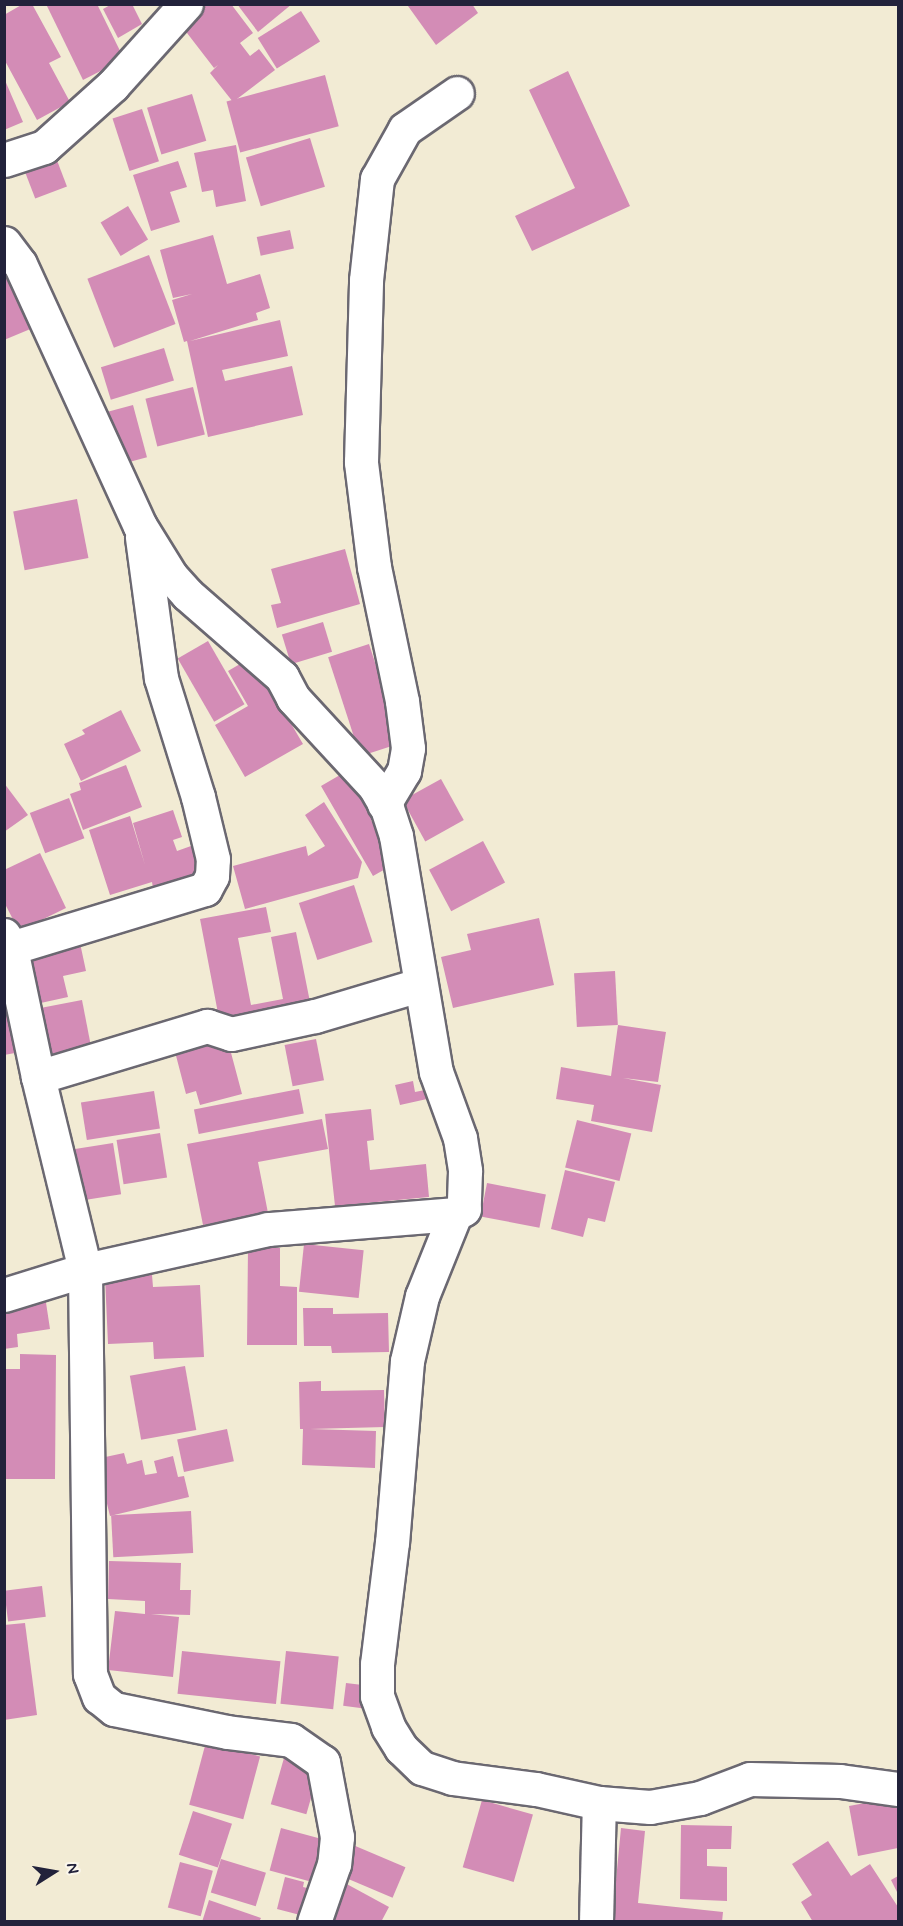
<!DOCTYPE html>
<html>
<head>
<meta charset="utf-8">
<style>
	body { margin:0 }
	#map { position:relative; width:903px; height:1926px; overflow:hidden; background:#f2ebd4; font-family:Mynerve,sans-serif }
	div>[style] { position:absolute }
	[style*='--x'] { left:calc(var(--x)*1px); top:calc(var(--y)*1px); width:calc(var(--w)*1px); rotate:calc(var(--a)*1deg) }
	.building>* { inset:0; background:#d38cb6; transform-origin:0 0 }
	.roads { filter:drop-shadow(2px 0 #6b6871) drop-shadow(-2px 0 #6b6871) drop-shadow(0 2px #6b6871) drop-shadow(0 -2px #6b6871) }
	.street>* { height:33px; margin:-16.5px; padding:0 16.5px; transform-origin:16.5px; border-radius:16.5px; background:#fff }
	span { translate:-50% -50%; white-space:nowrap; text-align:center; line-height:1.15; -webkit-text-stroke:5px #fbf7ec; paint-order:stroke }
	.frame { position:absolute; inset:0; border:6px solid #22223b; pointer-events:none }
	.north { position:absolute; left:24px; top:1842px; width:60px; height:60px; -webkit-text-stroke:4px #fbf7ec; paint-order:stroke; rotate:79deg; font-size:16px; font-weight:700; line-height:24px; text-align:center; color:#22223b }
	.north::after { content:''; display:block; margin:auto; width:21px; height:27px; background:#22223b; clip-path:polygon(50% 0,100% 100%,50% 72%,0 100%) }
</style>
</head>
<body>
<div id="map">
	<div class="building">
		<i style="clip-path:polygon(23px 4px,32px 4px,61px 57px,49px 63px,70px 102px,37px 120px,4px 59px,4px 15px)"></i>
		<i style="clip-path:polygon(46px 4px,97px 4px,124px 59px,83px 80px)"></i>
		<i style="clip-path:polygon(112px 4px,132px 4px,142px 24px,118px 38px,103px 9px)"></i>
		<i style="clip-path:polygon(197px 4px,231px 4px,253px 33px,240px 43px,250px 56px,259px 49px,275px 70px,233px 102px,210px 73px,218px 65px,214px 68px,177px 20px)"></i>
		<i style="clip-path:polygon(237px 4px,292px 4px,258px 32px)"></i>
		<i style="clip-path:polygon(410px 4px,472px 4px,478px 13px,436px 45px,408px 6px)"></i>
		<i style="left:301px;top:11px;width:36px;height:51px;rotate:58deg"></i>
		<i style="clip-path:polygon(568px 71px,630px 206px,532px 251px,515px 216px,575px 188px,529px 90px)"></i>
		<i style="left:325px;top:75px;width:53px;height:102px;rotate:75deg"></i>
		<i style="clip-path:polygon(4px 78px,23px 122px,4px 130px)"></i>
		<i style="left:192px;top:94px;width:49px;height:47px;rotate:73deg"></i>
		<i style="left:142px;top:109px;width:55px;height:31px;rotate:72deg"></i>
		<i style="left:310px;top:138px;width:51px;height:67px;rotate:73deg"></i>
		<i style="clip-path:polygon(236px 145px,246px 201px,216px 207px,213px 190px,202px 192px,194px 153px)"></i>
		<i style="left:53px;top:150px;width:39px;height:34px;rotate:69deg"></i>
		<i style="clip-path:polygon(178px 161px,187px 187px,170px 192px,180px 222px,151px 231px,133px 175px)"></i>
		<i style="left:128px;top:206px;width:39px;height:32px;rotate:59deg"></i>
		<i style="left:290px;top:230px;width:19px;height:34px;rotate:78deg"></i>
		<i style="clip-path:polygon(213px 235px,227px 284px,260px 274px,270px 308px,256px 313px,258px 320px,190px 341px,280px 320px,288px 356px,222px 370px,225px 381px,292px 366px,303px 415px,208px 437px,187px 341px,184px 342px,172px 300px,192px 294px,173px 298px,160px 250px)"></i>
		<i style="left:149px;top:255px;width:74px;height:66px;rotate:69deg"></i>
		<i style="clip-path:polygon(4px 269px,40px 325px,4px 340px)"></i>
		<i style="left:164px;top:348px;width:34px;height:66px;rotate:73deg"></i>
		<i style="left:193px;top:387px;width:49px;height:49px;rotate:76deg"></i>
		<i style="left:133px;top:405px;width:54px;height:27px;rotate:75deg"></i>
		<i style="left:77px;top:499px;width:60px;height:65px;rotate:79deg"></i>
		<i style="clip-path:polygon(345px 549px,360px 604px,277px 628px,271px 605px,281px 603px,271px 569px)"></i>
		<i style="left:323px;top:622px;width:31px;height:43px;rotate:73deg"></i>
		<i style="left:208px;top:641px;width:73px;height:35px;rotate:60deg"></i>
		<i style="left:369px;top:644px;width:104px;height:43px;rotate:72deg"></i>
		<i style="clip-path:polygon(252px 657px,303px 744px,245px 777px,215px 725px,248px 706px,228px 671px)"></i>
		<i style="clip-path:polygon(121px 710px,141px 751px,81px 781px,64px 744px,85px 734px,82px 730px)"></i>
		<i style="clip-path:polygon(126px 765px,142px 807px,83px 830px,70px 794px,81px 790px,79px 783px)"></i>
		<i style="clip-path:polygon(352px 768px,380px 815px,371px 820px,396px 863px,373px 876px,321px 786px)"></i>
		<i style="left:441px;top:779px;width:47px;height:44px;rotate:61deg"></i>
		<i style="clip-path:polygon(4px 783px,28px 815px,4px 832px)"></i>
		<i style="left:69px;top:798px;width:43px;height:42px;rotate:69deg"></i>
		<i style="clip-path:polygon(324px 802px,362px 862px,358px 878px,245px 909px,233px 866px,306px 846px,308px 856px,325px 846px,305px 815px)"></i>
		<i style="clip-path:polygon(173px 810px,182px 837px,173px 840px,177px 851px,191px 846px,199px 873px,153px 888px,152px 882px,110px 895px,89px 830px,130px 816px,145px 865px,133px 823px)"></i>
		<i style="left:483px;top:841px;width:47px;height:61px;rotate:62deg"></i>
		<i style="clip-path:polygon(40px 853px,66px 908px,19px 931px,4px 902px,4px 870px)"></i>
		<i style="left:354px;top:885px;width:60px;height:58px;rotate:72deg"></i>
		<i style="clip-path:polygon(266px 907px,271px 932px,238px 938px,251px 1005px,283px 999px,271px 937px,296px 932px,312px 1012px,221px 1029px,200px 919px)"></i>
		<i style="clip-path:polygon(539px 918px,554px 985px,453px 1008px,441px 957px,471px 950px,467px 934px)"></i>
		<i style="clip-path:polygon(80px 943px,86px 971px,63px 976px,68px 997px,27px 1006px,16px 958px)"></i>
		<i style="left:615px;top:971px;width:54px;height:41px;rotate:87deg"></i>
		<i style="left:82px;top:1000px;width:47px;height:53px;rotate:79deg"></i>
		<i style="clip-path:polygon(18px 1008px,26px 1051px,4px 1055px,4px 1010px)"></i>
		<i style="clip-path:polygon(618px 1025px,666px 1032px,658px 1082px,623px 1078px,661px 1085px,652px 1132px,591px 1121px,594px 1105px,556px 1099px,561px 1067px,611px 1076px)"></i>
		<i style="clip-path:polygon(226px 1034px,242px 1094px,200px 1105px,196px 1091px,186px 1094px,174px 1048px)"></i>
		<i style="left:316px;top:1039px;width:42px;height:32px;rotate:79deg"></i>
		<i style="clip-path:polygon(413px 1081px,415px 1092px,425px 1090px,427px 1099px,400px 1105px,395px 1085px)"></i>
		<i style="left:299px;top:1089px;width:25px;height:107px;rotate:79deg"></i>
		<i style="left:154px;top:1091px;width:38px;height:74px;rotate:81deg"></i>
		<i style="clip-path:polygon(371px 1109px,374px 1140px,367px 1141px,370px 1170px,426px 1164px,429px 1197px,335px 1206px,325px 1114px)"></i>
		<i style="clip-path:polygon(322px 1119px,328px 1149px,258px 1162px,268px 1213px,203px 1225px,187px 1144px)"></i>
		<i style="left:577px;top:1120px;width:56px;height:49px;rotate:14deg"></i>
		<i style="left:160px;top:1133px;width:45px;height:44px;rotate:81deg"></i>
		<i style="left:113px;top:1143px;width:52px;height:48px;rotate:81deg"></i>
		<i style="clip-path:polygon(565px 1170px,615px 1182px,605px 1222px,588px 1218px,583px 1237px,551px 1229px)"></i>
		<i style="left:487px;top:1183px;width:60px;height:34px;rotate:11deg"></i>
		<i style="left:304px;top:1244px;width:60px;height:48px;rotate:6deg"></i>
		<i style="clip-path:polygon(248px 1247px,280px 1248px,280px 1286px,297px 1287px,297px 1345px,247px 1345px)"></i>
		<i style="clip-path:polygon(152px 1275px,153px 1287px,200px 1285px,204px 1357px,154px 1359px,153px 1342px,108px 1344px,105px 1277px)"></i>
		<i style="clip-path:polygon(45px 1296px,50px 1329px,17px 1334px,18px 1347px,4px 1349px,4px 1302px)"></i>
		<i style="clip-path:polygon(303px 1308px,333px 1308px,333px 1314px,388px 1313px,389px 1352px,332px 1353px,331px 1346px,304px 1346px)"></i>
		<i style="clip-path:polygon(20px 1354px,56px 1355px,55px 1479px,4px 1479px,4px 1369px,20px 1369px)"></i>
		<i style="left:185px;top:1366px;width:65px;height:56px;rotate:80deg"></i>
		<i style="clip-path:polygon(321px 1381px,321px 1391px,384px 1390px,385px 1427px,310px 1429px,376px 1431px,375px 1468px,302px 1465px,303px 1429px,300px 1429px,299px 1382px)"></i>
		<i style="left:227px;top:1429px;width:33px;height:51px;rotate:78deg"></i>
		<i style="clip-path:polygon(124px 1453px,127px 1464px,142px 1460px,145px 1475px,157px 1473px,154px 1461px,173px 1456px,178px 1477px,184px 1476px,189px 1497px,110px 1516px,96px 1459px)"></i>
		<i style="left:191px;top:1511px;width:42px;height:80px;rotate:87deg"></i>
		<i style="clip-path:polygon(109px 1561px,181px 1563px,180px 1590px,191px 1590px,190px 1615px,151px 1614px,179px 1617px,173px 1677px,108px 1670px,115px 1611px,145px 1614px,145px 1601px,108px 1599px)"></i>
		<i style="left:42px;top:1586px;width:31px;height:38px;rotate:83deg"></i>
		<i style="clip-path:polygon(25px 1623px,37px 1715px,4px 1720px,4px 1625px)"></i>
		<i style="left:182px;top:1651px;width:99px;height:43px;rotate:6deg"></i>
		<i style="left:286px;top:1651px;width:53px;height:53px;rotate:6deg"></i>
		<i style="left:346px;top:1683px;width:23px;height:23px;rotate:7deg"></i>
		<i style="left:206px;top:1742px;width:56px;height:65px;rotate:15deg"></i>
		<i style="left:284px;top:1758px;width:37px;height:48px;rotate:16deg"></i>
		<i style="clip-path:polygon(898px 1797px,898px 1848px,858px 1856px,849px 1806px)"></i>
		<i style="left:482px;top:1800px;width:53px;height:70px;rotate:16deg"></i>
		<i style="left:193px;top:1811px;width:41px;height:46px;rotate:18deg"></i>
		<i style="clip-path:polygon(681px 1825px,732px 1826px,731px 1849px,707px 1849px,707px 1866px,727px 1867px,727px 1901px,680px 1899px)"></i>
		<i style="left:281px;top:1828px;width:47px;height:44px;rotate:15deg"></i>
		<i style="clip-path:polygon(621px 1828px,645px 1831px,638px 1903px,723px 1912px,722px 1922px,612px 1922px)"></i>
		<i style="clip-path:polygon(828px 1841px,851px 1876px,870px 1864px,898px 1907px,898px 1922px,813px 1922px,801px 1902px,812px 1895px,792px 1864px)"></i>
		<i style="left:353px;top:1845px;width:57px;height:33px;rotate:23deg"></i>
		<i style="left:221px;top:1859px;width:47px;height:35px;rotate:17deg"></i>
		<i style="left:180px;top:1862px;width:34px;height:47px;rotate:15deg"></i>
		<i style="clip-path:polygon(898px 1876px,898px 1894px,891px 1880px)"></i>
		<i style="clip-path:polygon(285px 1877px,304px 1882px,303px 1887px,311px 1889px,304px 1916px,277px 1909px)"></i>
		<i style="clip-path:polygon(343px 1882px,389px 1907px,381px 1922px,322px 1922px)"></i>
		<i style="clip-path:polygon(209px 1900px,261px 1918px,259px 1922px,202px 1922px)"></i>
	</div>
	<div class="roads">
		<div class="street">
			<i style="--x:4;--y:160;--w:42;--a:-18"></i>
			<i style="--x:44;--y:147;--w:93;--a:-41.9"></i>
			<i style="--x:113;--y:85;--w:109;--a:-48"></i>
			<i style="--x:4;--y:243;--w:26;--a:53"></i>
			<i style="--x:20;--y:264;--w:288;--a:65.4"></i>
			<i style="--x:140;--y:526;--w:59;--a:58.2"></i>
			<i style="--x:171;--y:576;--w:24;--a:48"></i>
			<i style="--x:187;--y:594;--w:126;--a:41.1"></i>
			<i style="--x:282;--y:677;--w:24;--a:62"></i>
			<i style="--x:293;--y:698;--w:121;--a:47.3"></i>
			<i style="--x:375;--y:787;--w:24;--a:60"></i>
			<i style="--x:387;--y:808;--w:29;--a:72"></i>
			<i style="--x:396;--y:836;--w:239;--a:80.4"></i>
			<i style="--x:436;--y:1072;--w:70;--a:70"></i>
			<i style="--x:460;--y:1138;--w:33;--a:81"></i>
			<i style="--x:465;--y:1171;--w:38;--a:92"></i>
			<i style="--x:464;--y:1209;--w:10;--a:151"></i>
			<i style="--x:455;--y:1214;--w:88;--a:111.9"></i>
			<i style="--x:422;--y:1296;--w:67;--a:103"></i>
			<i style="--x:407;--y:1361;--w:182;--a:94.7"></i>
			<i style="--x:392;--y:1542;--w:123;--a:97"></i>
			<i style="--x:377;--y:1664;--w:32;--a:90"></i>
			<i style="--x:377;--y:1696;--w:33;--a:70"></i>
			<i style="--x:388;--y:1727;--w:25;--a:58"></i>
			<i style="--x:401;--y:1748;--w:29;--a:44"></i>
			<i style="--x:422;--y:1768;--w:32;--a:18"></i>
			<i style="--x:452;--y:1778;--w:85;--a:7.5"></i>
			<i style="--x:536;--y:1789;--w:65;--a:12.5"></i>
			<i style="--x:599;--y:1803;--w:51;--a:4.5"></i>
			<i style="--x:650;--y:1807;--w:51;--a:-10.2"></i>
			<i style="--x:700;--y:1798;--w:53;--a:-20.8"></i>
			<i style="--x:750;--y:1779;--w:90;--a:1.3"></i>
			<i style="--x:840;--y:1781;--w:59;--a:7.9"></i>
			<i style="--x:384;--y:804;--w:39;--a:-59"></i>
			<i style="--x:404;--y:771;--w:23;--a:-80"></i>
			<i style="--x:408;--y:748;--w:47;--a:-97.3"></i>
			<i style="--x:402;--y:701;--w:137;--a:-101.8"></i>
			<i style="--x:374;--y:567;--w:106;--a:-97.1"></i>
			<i style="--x:361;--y:462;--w:182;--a:-88.4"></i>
			<i style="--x:366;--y:280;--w:102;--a:-83.8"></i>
			<i style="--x:377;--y:179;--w:57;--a:-60.8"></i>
			<i style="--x:405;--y:129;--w:63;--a:-34.7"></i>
			<i style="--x:4;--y:935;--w:16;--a:63"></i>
			<i style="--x:11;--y:949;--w:131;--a:78.1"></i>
			<i style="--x:38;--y:1077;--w:199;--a:76.3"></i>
			<i style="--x:85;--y:1270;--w:404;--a:89.3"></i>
			<i style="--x:90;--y:1674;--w:25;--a:69"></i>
			<i style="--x:99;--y:1697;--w:19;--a:39"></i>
			<i style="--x:114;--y:1709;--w:115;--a:11.5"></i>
			<i style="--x:227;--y:1732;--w:64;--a:7.1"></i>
			<i style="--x:291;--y:1740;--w:39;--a:35"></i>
			<i style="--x:323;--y:1762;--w:76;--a:79.4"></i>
			<i style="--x:337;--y:1837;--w:27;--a:96"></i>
			<i style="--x:334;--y:1864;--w:61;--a:109"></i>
			<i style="--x:4;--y:950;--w:210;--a:-16.9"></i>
			<i style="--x:205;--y:889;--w:15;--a:-62"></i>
			<i style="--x:212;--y:876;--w:17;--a:-87"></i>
			<i style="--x:213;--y:859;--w:64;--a:-103.6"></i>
			<i style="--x:198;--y:797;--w:125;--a:-107.3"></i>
			<i style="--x:161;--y:678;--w:142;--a:-97.7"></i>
			<i style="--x:38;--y:1077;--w:177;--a:-16.8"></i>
			<i style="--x:207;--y:1026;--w:25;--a:18"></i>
			<i style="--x:231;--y:1034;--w:86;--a:-12.1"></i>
			<i style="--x:315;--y:1016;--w:109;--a:-16.6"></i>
			<i style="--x:4;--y:1295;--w:85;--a:-17.2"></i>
			<i style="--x:85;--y:1270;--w:188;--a:-12.6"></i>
			<i style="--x:268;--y:1229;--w:188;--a:-4.6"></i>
			<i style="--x:596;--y:1922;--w:119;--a:-88.6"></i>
		</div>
	</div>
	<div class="frame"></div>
	<div class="north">N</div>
</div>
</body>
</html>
